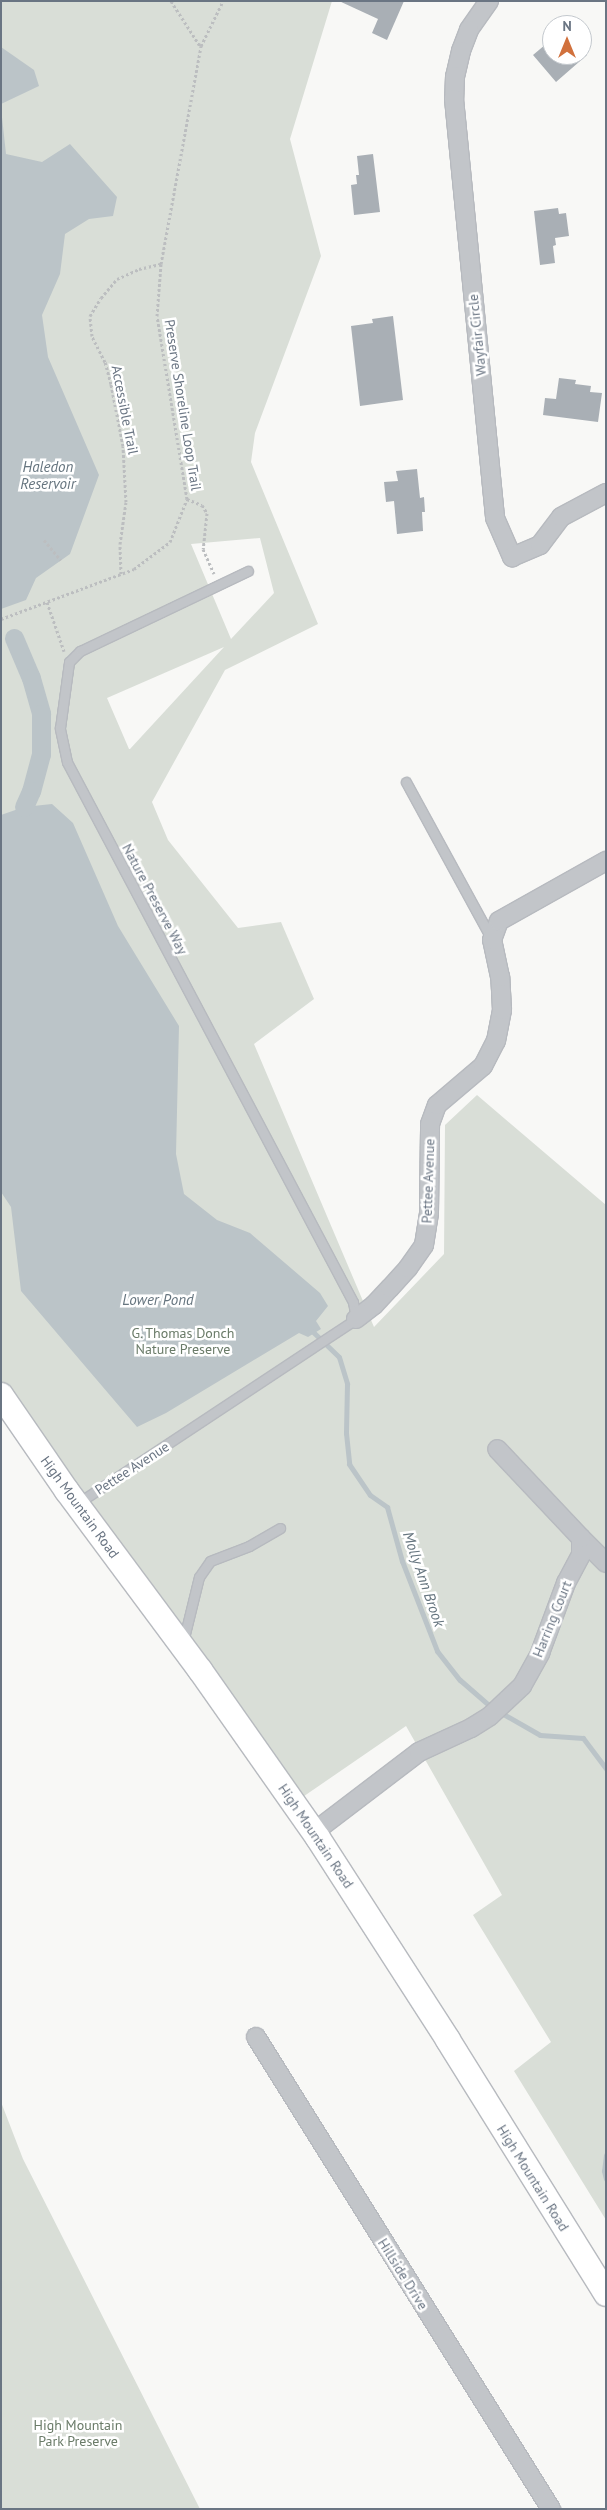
<!DOCTYPE html>
<html>
<head>
<meta charset="utf-8">
<style>
	body { margin:0 }
	#map { position:relative; width:607px; height:2510px; overflow:hidden; background:#f8f8f6; font-family:"PT Sans",sans-serif }
	div>[style] { position:absolute }
	[style*='--x'] { left:calc(var(--x)*1px); top:calc(var(--y)*1px); width:calc(var(--w)*1px); rotate:calc(var(--a)*1deg) }
	.green>* { inset:0; background:#d9ded7 }
	.water>* { inset:0; background:#bbc4c8 }
	.stream>* { height:5px; margin:-2.5px; padding:0 2.5px; transform-origin:2.5px; border-radius:2.5px; background:#bbc4c8 }
	.canal>* { height:19px; margin:-9.5px; padding:0 9.5px; transform-origin:9.5px; border-radius:9.5px; background:#bbc4c8 }
	.building>* { inset:0; background:#a9afb5 }
	.path>* { height:3px; margin-top:-1.5px; transform-origin:0; background:repeating-linear-gradient(90deg,#bcbec0 0 2.5px,transparent 0 5px) }
	.roads { filter:drop-shadow(1px 0 #b7babf) drop-shadow(-1px 0 #b7babf) drop-shadow(0 1px #b7babf) drop-shadow(0 -1px #b7babf) }
	.service>* { height:9px; margin:-4.5px; padding:0 4.5px; transform-origin:4.5px; border-radius:4.5px; background:#c2c5c9 }
	.minor>* { height:18px; margin:-9px; padding:0 9px; transform-origin:9px; border-radius:9px; background:#c2c5c9 }
	.secondary>* { height:24px; margin:-12px; padding:0 12px; transform-origin:12px; border-radius:12px; background:#fff }
	span { translate:-50% -50%; white-space:nowrap; text-align:center; line-height:1.15; -webkit-text-stroke:5px #fff; paint-order:stroke }
	.street-label { font-size:14px; color:#6a7583 }
	.park-label { font-size:14px; color:#6a7b68 }
	.water-label { font-size:15px; color:#66757f; font-style:italic }
	.frame { position:absolute; inset:0; border:2px solid #6a7583; pointer-events:none }
	.north { position:absolute; left:542px; top:15px; width:50px; height:50px; box-sizing:border-box; background:#fff; border:1px solid #c3c8cd; border-radius:50%; rotate:0deg; font-size:14px; font-weight:700; line-height:20px; text-align:center; color:#6a7583 }
	.north::after { content:''; display:block; margin:auto; width:18px; height:22px; background:#d1713d; clip-path:polygon(50% 0,100% 100%,50% 72%,0 100%) }
</style>
</head>
<body>
<div id="map">
	<div class="green">
		<i style="clip-path:polygon(evenodd,1px 1px,332px 1px,290px 139px,321px 256px,255px 433px,251px 462px,318px 624px,225px 670px,152px 802px,168px 840px,238px 928px,281px 922px,314px 999px,254px 1044px,374px 1327px,444px 1254px,445px 1125px,477px 1095px,606px 1205px,606px 2220px,514px 2071px,551px 2042px,473px 1915px,502px 1895px,406px 1726px,294px 1803px,1px 1395px,1px 1px,260px 538px,274px 593px,231px 639px,191px 544px,260px 538px,1px 1px,224px 647px,130px 749px,129px 749px,107px 698px,224px 647px)"></i>
		<i style="clip-path:polygon(1px 2102px,23px 2159px,200px 2509px,1px 2509px)"></i>
	</div>
	<div class="water">
		<i style="clip-path:polygon(1px 47px,34px 70px,39px 86px,1px 104px)"></i>
		<i style="clip-path:polygon(1px 108px,6px 154px,42px 162px,70px 144px,117px 197px,113px 216px,89px 219px,65px 234px,60px 274px,42px 315px,48px 357px,99px 475px,70px 554px,36px 578px,26px 600px,1px 609px)"></i>
		<i style="clip-path:polygon(52px 804px,73px 823px,118px 926px,179px 1026px,176px 1154px,184px 1194px,217px 1220px,250px 1233px,320px 1293px,328px 1306px,316px 1321px,321px 1329px,308px 1337px,299px 1333px,166px 1413px,137px 1427px,21px 1291px,11px 1207px,1px 1192px,1px 815px,24px 807px)"></i>
	</div>
	<div class="stream">
		<i style="--x:310;--y:1329;--w:40;--a:44"></i>
		<i style="--x:339;--y:1357;--w:28;--a:73"></i>
		<i style="--x:347;--y:1384;--w:49;--a:91.2"></i>
		<i style="--x:346;--y:1433;--w:31;--a:84"></i>
		<i style="--x:349;--y:1464;--w:37;--a:56"></i>
		<i style="--x:370;--y:1495;--w:21;--a:35"></i>
		<i style="--x:387;--y:1507;--w:56;--a:74.5"></i>
		<i style="--x:402;--y:1561;--w:97;--a:68.7"></i>
		<i style="--x:437;--y:1651;--w:37;--a:52"></i>
		<i style="--x:460;--y:1680;--w:41;--a:41.1"></i>
		<i style="--x:491;--y:1707;--w:56;--a:29.7"></i>
		<i style="--x:540;--y:1735;--w:43;--a:4"></i>
		<i style="--x:583;--y:1738;--w:39;--a:53"></i>
		<i style="--x:606;--y:2155;--w:16;--a:97"></i>
		<i style="--x:604;--y:2171;--w:8;--a:76"></i>
	</div>
	<div class="canal">
		<i style="--x:14;--y:638;--w:43;--a:67"></i>
		<i style="--x:31;--y:678;--w:37;--a:74"></i>
		<i style="--x:41;--y:714;--w:40;--a:90"></i>
		<i style="--x:41;--y:754;--w:38;--a:105"></i>
		<i style="--x:31;--y:791;--w:17;--a:114"></i>
	</div>
	<div class="building">
		<i style="clip-path:polygon(339px 1px,404px 1px,387px 40px,372px 33px,378px 19px)"></i>
		<i style="clip-path:polygon(552px 39px,552px 55px,587px 55px,556px 82px,533px 55px)"></i>
		<i style="clip-path:polygon(373px 154px,380px 212px,354px 215px,351px 185px,357px 184px,356px 175px,359px 175px,357px 156px)"></i>
		<i style="clip-path:polygon(558px 208px,559px 214px,566px 213px,569px 236px,555px 238px,556px 245px,553px 246px,555px 263px,540px 265px,534px 211px)"></i>
		<i style="clip-path:polygon(393px 316px,403px 400px,360px 406px,351px 326px,373px 323px,372px 319px)"></i>
		<i style="clip-path:polygon(559px 378px,576px 380px,575px 384px,591px 386px,590px 392px,602px 393px,598px 422px,543px 415px,545px 398px,556px 399px)"></i>
		<i style="clip-path:polygon(417px 469px,420px 498px,424px 497px,425px 512px,422px 512px,423px 531px,397px 534px,394px 501px,386px 502px,384px 482px,398px 481px,396px 471px)"></i>
	</div>
	<div class="path">
		<i style="--x:171;--y:1;--w:54;--a:57.2"></i>
		<i style="--x:187;--y:499;--w:16;--a:22"></i>
		<i style="--x:202;--y:505;--w:9;--a:58"></i>
		<i style="--x:207;--y:513;--w:36;--a:96"></i>
		<i style="--x:203;--y:549;--w:27;--a:66"></i>
		<i style="--x:44;--y:540;--w:26;--a:50"></i>
		<i style="--x:121;--y:574;--w:30;--a:-92"></i>
		<i style="--x:120;--y:544;--w:42;--a:-81.9"></i>
		<i style="--x:126;--y:502;--w:56;--a:-93.1"></i>
		<i style="--x:123;--y:446;--w:63;--a:-101"></i>
		<i style="--x:111;--y:384;--w:23;--a:-105"></i>
		<i style="--x:105;--y:362;--w:29;--a:-117"></i>
		<i style="--x:92;--y:336;--w:20;--a:-96"></i>
		<i style="--x:90;--y:316;--w:21;--a:-59"></i>
		<i style="--x:101;--y:298;--w:25;--a:-50"></i>
		<i style="--x:117;--y:279;--w:24;--a:-24"></i>
		<i style="--x:139;--y:269;--w:23;--a:-13"></i>
		<i style="--x:47;--y:602;--w:52;--a:70.9"></i>
		<i style="--x:1;--y:619;--w:142;--a:-20.6"></i>
		<i style="--x:134;--y:569;--w:45;--a:-36.9"></i>
		<i style="--x:170;--y:542;--w:46;--a:-68.4"></i>
		<i style="--x:187;--y:499;--w:185;--a:-99.3"></i>
		<i style="--x:157;--y:316;--w:52;--a:-85.6"></i>
		<i style="--x:161;--y:264;--w:222;--a:-79.6"></i>
		<i style="--x:201;--y:46;--w:50;--a:-63.9"></i>
	</div>
	<div class="roads">
		<div class="service">
			<i style="--x:406;--y:782;--w:180;--a:61.4"></i>
			<i style="--x:78;--y:1503;--w:333;--a:-33.5"></i>
			<i style="--x:356;--y:1319;--w:17;--a:-100"></i>
			<i style="--x:353;--y:1302;--w:611;--a:-117.91"></i>
			<i style="--x:67;--y:762;--w:35;--a:-102"></i>
			<i style="--x:60;--y:728;--w:67;--a:-82.2"></i>
			<i style="--x:69;--y:662;--w:16;--a:-45"></i>
			<i style="--x:80;--y:651;--w:186;--a:-25.5"></i>
			<i style="--x:183;--y:1642;--w:67;--a:-76.2"></i>
			<i style="--x:199;--y:1577;--w:19;--a:-55"></i>
			<i style="--x:210;--y:1561;--w:42;--a:-21"></i>
			<i style="--x:249;--y:1546;--w:36;--a:-30"></i>
		</div>
		<div class="minor">
			<i style="--x:489;--y:1;--w:35;--a:125"></i>
			<i style="--x:469;--y:30;--w:22;--a:111"></i>
			<i style="--x:461;--y:51;--w:26;--a:103"></i>
			<i style="--x:455;--y:76;--w:23;--a:92"></i>
			<i style="--x:454;--y:99;--w:421;--a:84.4"></i>
			<i style="--x:495;--y:518;--w:43;--a:66.4"></i>
			<i style="--x:512;--y:557;--w:30;--a:-23"></i>
			<i style="--x:540;--y:545;--w:35;--a:-53"></i>
			<i style="--x:561;--y:517;--w:51;--a:-28.1"></i>
			<i style="--x:356;--y:1319;--w:23;--a:-38"></i>
			<i style="--x:374;--y:1305;--w:23;--a:-47"></i>
			<i style="--x:390;--y:1288;--w:27;--a:-48"></i>
			<i style="--x:408;--y:1268;--w:28;--a:-55"></i>
			<i style="--x:424;--y:1245;--w:33;--a:-81"></i>
			<i style="--x:429;--y:1212;--w:88;--a:-89.3"></i>
			<i style="--x:430;--y:1124;--w:20;--a:-70"></i>
			<i style="--x:437;--y:1105;--w:60;--a:-40.3"></i>
			<i style="--x:483;--y:1066;--w:28;--a:-63"></i>
			<i style="--x:496;--y:1041;--w:32;--a:-79"></i>
			<i style="--x:502;--y:1010;--w:33;--a:-93"></i>
			<i style="--x:500;--y:977;--w:38;--a:-102"></i>
			<i style="--x:492;--y:940;--w:20;--a:-70"></i>
			<i style="--x:499;--y:921;--w:123;--a:-29.3"></i>
			<i style="--x:581;--y:1538;--w:35;--a:45"></i>
			<i style="--x:314;--y:1832;--w:132;--a:-37.3"></i>
			<i style="--x:419;--y:1752;--w:57;--a:-24.8"></i>
			<i style="--x:471;--y:1728;--w:22;--a:-32"></i>
			<i style="--x:490;--y:1716;--w:44;--a:-43.2"></i>
			<i style="--x:522;--y:1686;--w:38;--a:-61"></i>
			<i style="--x:540;--y:1653;--w:75;--a:-69.6"></i>
			<i style="--x:566;--y:1583;--w:32;--a:-62"></i>
			<i style="--x:581;--y:1555;--w:17;--a:-90"></i>
			<i style="--x:581;--y:1538;--w:122;--a:-133.3"></i>
			<i style="--x:256;--y:2037;--w:557;--a:57.99"></i>
		</div>
		<div class="secondary">
			<i style="--x:1;--y:1395;--w:116;--a:55.5"></i>
			<i style="--x:67;--y:1491;--w:223;--a:53.4"></i>
			<i style="--x:200;--y:1670;--w:205;--a:54.9"></i>
			<i style="--x:318;--y:1838;--w:240;--a:57.2"></i>
			<i style="--x:448;--y:2040;--w:299;--a:58.1"></i>
		</div>
	</div>
	<div class="street-label">
		<span style="left:477px;top:335px;rotate:-96deg">Wayfair Circle</span>
		<span style="left:183px;top:405px;rotate:81deg">Preserve Shoreline Loop Trail</span>
		<span style="left:125px;top:410px;rotate:79deg">Accessible Trail</span>
		<span style="left:155px;top:899px;rotate:62deg">Nature Preserve Way</span>
		<span style="left:428px;top:1181px;rotate:-88deg">Pettee Avenue</span>
		<span style="left:132px;top:1468px;rotate:-33deg">Pettee Avenue</span>
		<span style="left:80px;top:1507px;rotate:54deg">High Mountain Road</span>
		<span style="left:552px;top:1619px;rotate:-68deg">Harring Court</span>
		<span style="left:316px;top:1836px;rotate:56deg">High Mountain Road</span>
		<span style="left:533px;top:2178px;rotate:58deg">High Mountain Road</span>
		<span style="left:403px;top:2274px;rotate:58deg">Hillside Drive</span>
	</div>
	<div class="park-label">
		<span style="left:183px;top:1341px">G. Thomas Donch<br>Nature Preserve</span>
		<span style="left:78px;top:2433px">High Mountain<br>Park Preserve</span>
	</div>
	<div class="water-label">
		<span style="left:48px;top:475px">Haledon<br>Reservoir</span>
		<span style="left:158px;top:1300px">Lower Pond</span>
		<span style="left:424px;top:1579px;rotate:71deg">Molly Ann Brook</span>
	</div>
	<div class="frame"></div>
	<div class="north">N</div>
</div>
</body>
</html>
